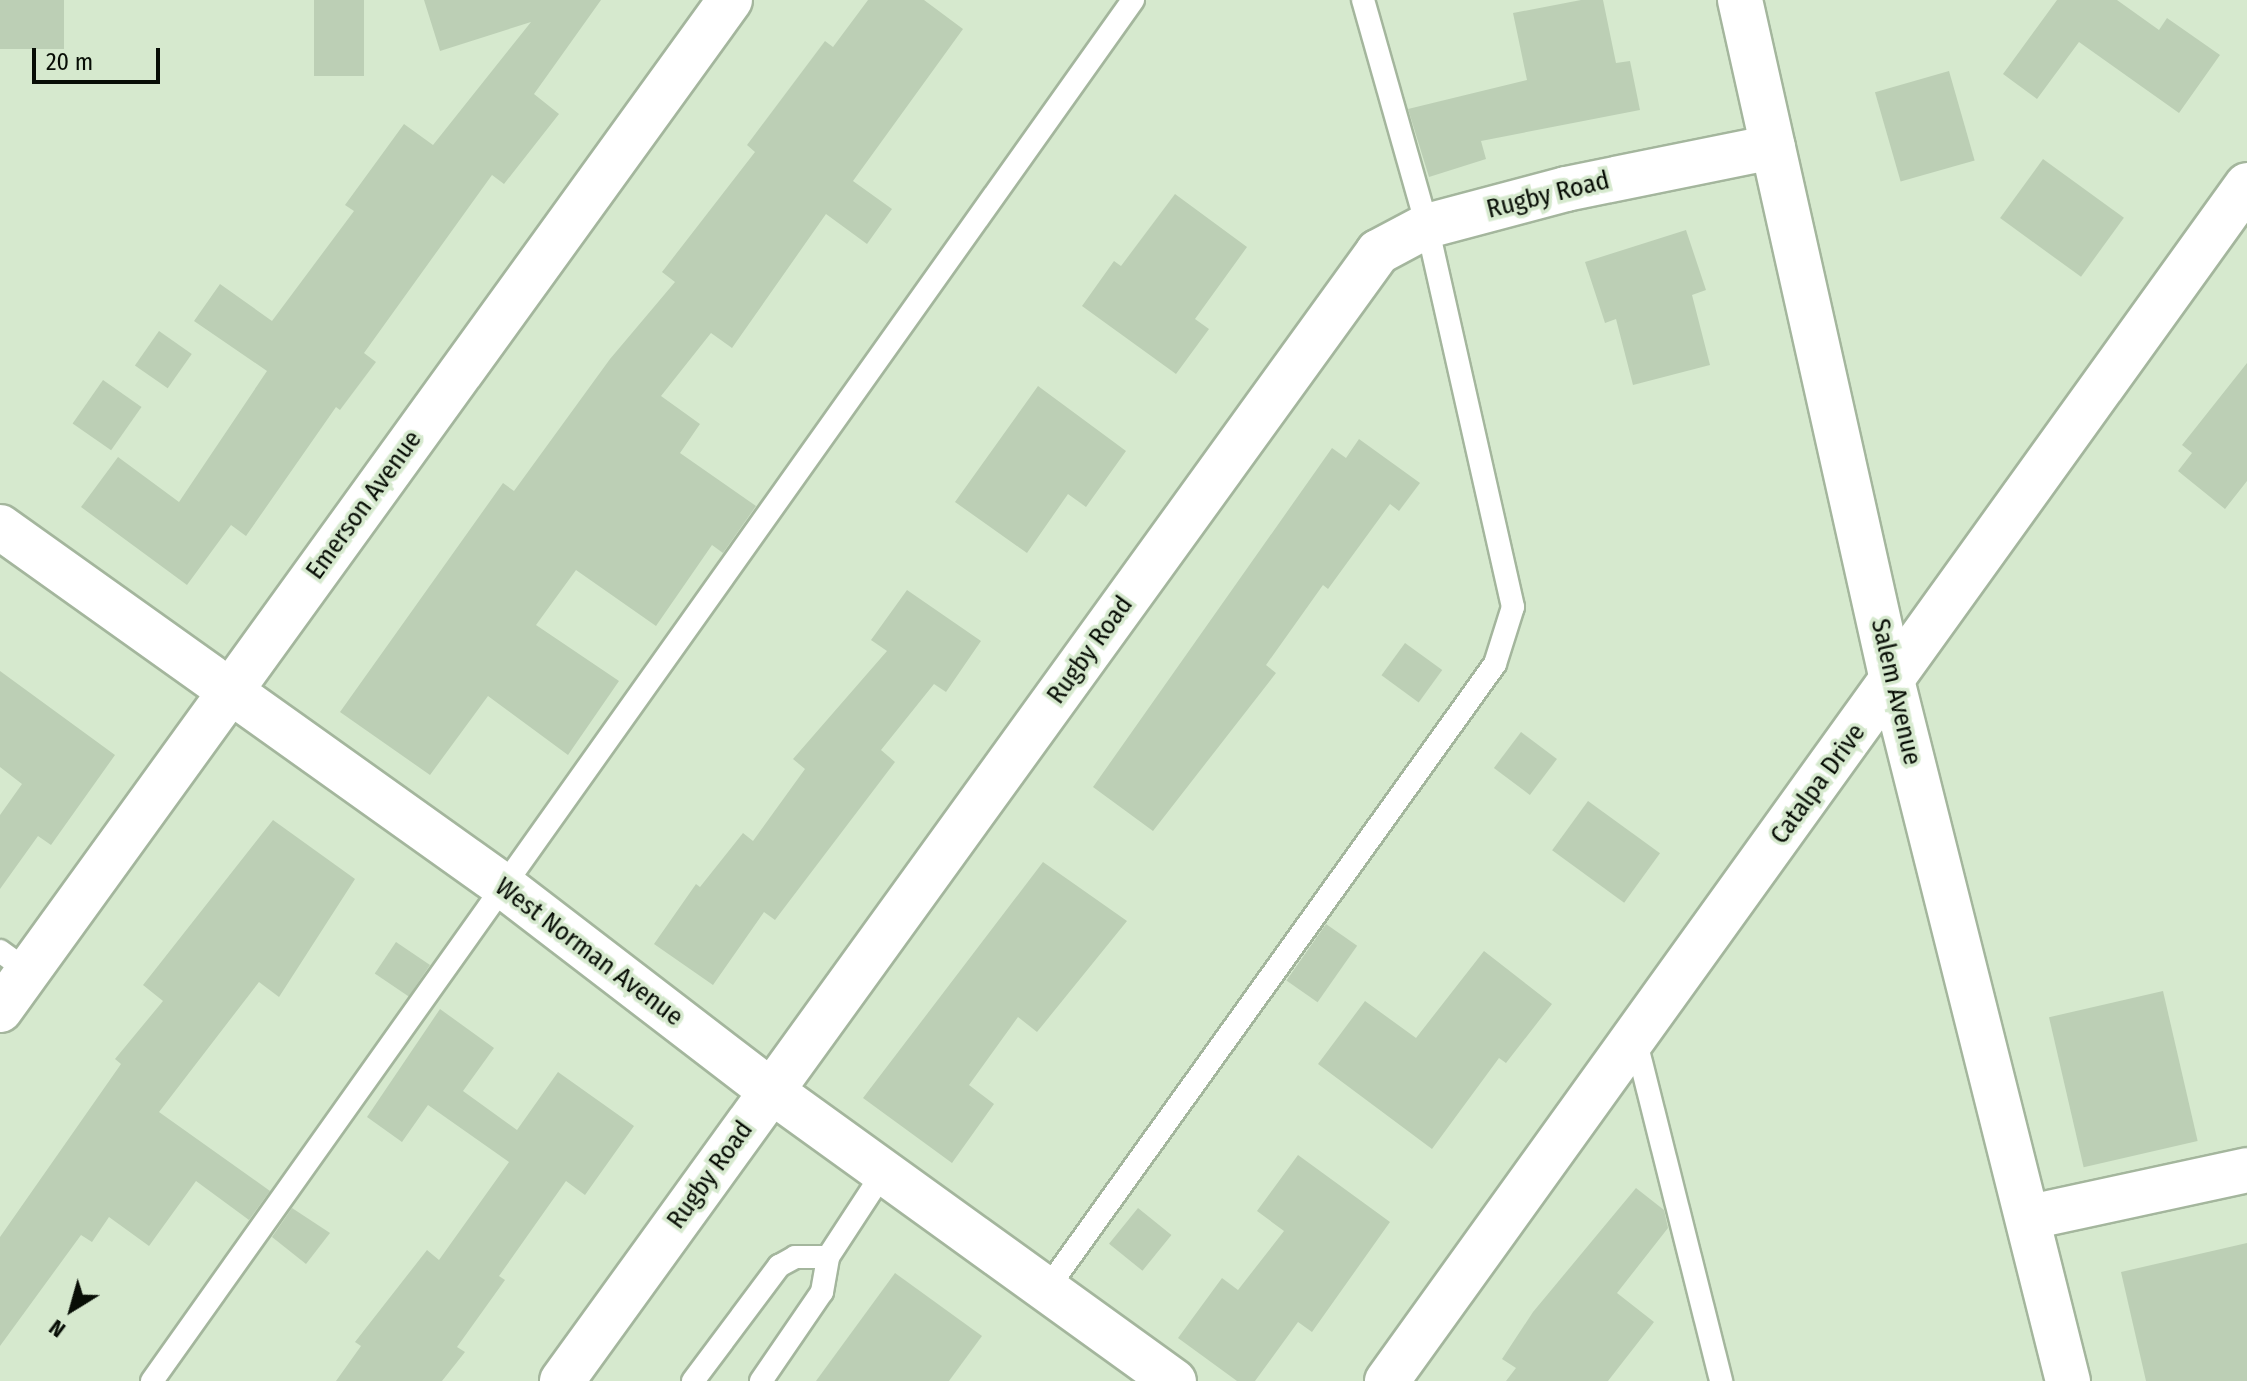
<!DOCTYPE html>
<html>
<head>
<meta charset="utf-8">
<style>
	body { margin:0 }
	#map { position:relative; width:2247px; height:1381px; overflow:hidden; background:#d6e9ce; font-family:"Fira Sans Condensed",sans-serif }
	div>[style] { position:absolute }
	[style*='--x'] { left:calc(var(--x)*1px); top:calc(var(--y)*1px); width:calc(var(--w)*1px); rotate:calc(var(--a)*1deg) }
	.building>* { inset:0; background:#bccfb5; transform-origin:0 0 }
	.roads { filter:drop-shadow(2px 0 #a4b69d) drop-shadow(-2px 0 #a4b69d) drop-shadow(0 2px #a4b69d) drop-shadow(0 -2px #a4b69d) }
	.service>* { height:22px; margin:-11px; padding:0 11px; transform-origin:11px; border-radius:11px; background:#fff }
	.minor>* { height:44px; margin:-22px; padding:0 22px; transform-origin:22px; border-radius:22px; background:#fff }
	.tertiary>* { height:44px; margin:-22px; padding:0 22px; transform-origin:22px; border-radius:22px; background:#fff }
	.primary>* { height:44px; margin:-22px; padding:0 22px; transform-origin:22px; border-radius:22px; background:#fff }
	span { translate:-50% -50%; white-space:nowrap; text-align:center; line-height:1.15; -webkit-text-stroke:7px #d6e9ce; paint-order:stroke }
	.street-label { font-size:26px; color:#080e06 }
	.north { position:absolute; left:32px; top:1269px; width:80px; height:80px; -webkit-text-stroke:6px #d6e9ce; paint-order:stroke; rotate:217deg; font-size:22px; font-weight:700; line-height:32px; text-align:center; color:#080e06 }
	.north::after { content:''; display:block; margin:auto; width:28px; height:36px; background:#080e06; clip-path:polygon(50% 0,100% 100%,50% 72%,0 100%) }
	.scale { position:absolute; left:32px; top:48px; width:128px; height:36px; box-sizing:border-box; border:4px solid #080e06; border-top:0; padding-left:10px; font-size:24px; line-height:28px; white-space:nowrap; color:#080e06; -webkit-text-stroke:6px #d6e9ce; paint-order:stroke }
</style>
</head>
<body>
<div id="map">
	<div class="building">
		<i style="left:0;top:0;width:64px;height:49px"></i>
		<i style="left:314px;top:0;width:50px;height:76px"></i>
		<i style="clip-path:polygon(424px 0,601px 0,534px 94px,559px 114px,504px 184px,492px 175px,364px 353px,376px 362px,340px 410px,336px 407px,246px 536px,231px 525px,187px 585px,81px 507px,118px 457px,179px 502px,267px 371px,194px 321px,220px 284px,272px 321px,354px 211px,345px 205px,404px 124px,433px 145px,531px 22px,440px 51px)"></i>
		<i style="clip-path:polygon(868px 0,924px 0,963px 29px,853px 181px,892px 209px,867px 244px,826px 214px,732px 348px,711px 333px,661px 396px,700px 424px,680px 453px,756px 506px,723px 553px,712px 545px,656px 626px,576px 570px,536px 625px,619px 681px,568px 755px,488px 696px,430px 775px,340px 712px,503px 483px,514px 491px,610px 359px,675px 282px,662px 272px,755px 152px,747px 145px,825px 41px,833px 47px)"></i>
		<i style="clip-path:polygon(1581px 0,1603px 0,1616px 63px,1630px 61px,1640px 110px,1481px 141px,1486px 159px,1429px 177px,1408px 109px,1527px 80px,1513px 13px)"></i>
		<i style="clip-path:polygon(2057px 0,2117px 0,2159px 30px,2167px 18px,2220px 55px,2179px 113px,2079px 42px,2037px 99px,2003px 74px)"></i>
		<i style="left:1949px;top:71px;width:93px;height:77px;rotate:74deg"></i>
		<i style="left:2043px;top:159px;width:100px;height:73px;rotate:36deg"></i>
		<i style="clip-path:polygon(1175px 194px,1247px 247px,1195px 319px,1209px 329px,1176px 374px,1082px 306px,1114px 261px,1121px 266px)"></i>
		<i style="clip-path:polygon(1686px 230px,1706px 290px,1692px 295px,1710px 365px,1633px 385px,1616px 319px,1605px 323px,1585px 262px)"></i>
		<i style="left:159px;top:331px;width:40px;height:42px;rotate:35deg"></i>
		<i style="clip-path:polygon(2247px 363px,2247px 481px,2225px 509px,2178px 471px,2192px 453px,2182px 445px)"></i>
		<i style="left:103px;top:380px;width:47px;height:53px;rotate:35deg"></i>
		<i style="clip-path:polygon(1038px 386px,1126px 451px,1086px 507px,1068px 494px,1027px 553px,955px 502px)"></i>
		<i style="clip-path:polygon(1359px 439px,1420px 483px,1399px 511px,1390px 504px,1328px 589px,1323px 585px,1266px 665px,1276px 673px,1153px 831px,1093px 787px,1332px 448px,1346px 458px)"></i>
		<i style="clip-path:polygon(907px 590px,981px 641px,946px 692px,934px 684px,881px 750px,895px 762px,775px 920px,764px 912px,713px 985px,654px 944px,696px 884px,700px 887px,743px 833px,753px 841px,805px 769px,793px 759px,887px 651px,871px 640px)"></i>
		<i style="left:1405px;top:643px;width:46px;height:40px;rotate:36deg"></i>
		<i style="clip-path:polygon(0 671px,115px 755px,51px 845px,38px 836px,0 889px,0 815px,22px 784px,0 767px)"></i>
		<i style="left:1521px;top:732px;width:45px;height:45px;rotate:37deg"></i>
		<i style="left:1588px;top:801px;width:89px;height:61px;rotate:36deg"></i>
		<i style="clip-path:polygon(273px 820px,355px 879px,279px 997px,259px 982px,159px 1112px,270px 1191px,249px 1220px,196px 1181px,149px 1246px,109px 1217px,92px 1242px,81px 1235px,0 1346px,0 1237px,121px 1064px,115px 1059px,163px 1001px,143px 985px)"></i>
		<i style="clip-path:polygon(1043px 862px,1127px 921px,1037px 1032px,1018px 1017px,969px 1085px,994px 1104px,952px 1163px,863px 1098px)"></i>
		<i style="left:1326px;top:924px;width:38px;height:69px;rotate:35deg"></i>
		<i style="left:396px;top:942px;width:41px;height:38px;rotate:34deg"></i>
		<i style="clip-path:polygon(1484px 951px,1552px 1004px,1506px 1063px,1499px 1058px,1432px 1149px,1318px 1064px,1365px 1001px,1416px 1038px)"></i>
		<i style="left:2163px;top:991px;width:154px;height:117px;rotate:77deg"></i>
		<i style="clip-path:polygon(440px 1009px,494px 1048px,463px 1091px,517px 1130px,558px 1072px,634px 1126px,585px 1195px,566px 1181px,499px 1276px,505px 1280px,457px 1347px,465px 1352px,442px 1381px,336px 1381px,361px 1346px,355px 1342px,427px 1250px,439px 1260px,509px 1162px,428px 1105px,402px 1142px,367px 1117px)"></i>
		<i style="clip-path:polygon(1298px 1155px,1390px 1222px,1312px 1332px,1298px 1322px,1255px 1381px,1237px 1381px,1178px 1338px,1222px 1278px,1238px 1290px,1284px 1231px,1257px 1211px)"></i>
		<i style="clip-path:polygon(1636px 1188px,1664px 1210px,1668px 1228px,1617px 1293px,1654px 1322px,1608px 1381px,1506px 1381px,1516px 1368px,1502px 1359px,1533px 1312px)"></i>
		<i style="clip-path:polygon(292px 1208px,330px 1233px,306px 1264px,272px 1237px)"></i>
		<i style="left:1138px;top:1208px;width:43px;height:46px;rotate:39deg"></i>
		<i style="clip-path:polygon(2247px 1243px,2247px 1381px,2146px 1381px,2121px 1272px)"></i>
		<i style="clip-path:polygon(895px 1273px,982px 1336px,949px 1381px,816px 1381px)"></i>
	</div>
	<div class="roads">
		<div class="service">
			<i style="--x:0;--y:951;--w:34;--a:36"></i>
			<i style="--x:1635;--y:1038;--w:354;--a:75.9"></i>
			<i style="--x:1049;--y:1286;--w:765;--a:-54.36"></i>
			<i style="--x:1495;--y:664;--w:60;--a:-72.5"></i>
			<i style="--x:1513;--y:607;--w:391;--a:-102.7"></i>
			<i style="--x:1427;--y:226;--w:235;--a:-105.8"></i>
			<i style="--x:152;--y:1381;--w:1694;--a:-54.61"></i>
			<i style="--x:693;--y:1381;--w:144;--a:-53.2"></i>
			<i style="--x:779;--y:1266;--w:18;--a:-29"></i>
			<i style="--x:795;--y:1257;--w:33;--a:0"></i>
			<i style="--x:761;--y:1381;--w:108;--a:-55.6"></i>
			<i style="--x:822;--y:1292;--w:36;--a:-80"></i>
			<i style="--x:828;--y:1257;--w:100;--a:-56.8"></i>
		</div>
		<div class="minor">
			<i style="--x:0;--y:527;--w:620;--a:35.48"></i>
			<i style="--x:505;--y:887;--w:334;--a:37.5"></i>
			<i style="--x:770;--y:1090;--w:498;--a:35.8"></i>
			<i style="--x:0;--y:1010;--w:1246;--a:-54.14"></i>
			<i style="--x:2030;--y:1217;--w:222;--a:-12.2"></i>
			<i style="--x:562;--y:1381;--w:1393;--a:-54.14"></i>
			<i style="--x:1378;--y:252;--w:55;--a:-28"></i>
			<i style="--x:1427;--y:226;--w:144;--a:-14.9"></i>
			<i style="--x:1566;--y:189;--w:211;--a:-11.5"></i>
		</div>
		<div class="tertiary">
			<i style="--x:1387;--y:1381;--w:1473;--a:-54.28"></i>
		</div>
		<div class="primary">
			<i style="--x:1740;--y:0;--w:697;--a:77.4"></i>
			<i style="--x:1892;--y:680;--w:723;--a:75.91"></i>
		</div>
	</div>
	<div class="street-label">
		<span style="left:1548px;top:195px;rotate:-14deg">Rugby Road</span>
		<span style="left:364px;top:505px;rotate:-54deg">Emerson Avenue</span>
		<span style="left:1090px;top:650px;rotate:-54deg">Rugby Road</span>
		<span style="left:1896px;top:692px;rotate:77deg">Salem Avenue</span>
		<span style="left:1818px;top:784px;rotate:-54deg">Catalpa Drive</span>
		<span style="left:589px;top:952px;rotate:37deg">West Norman Avenue</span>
		<span style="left:710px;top:1175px;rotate:-54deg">Rugby Road</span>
	</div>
	<div class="north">N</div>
	<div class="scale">20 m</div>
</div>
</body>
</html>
